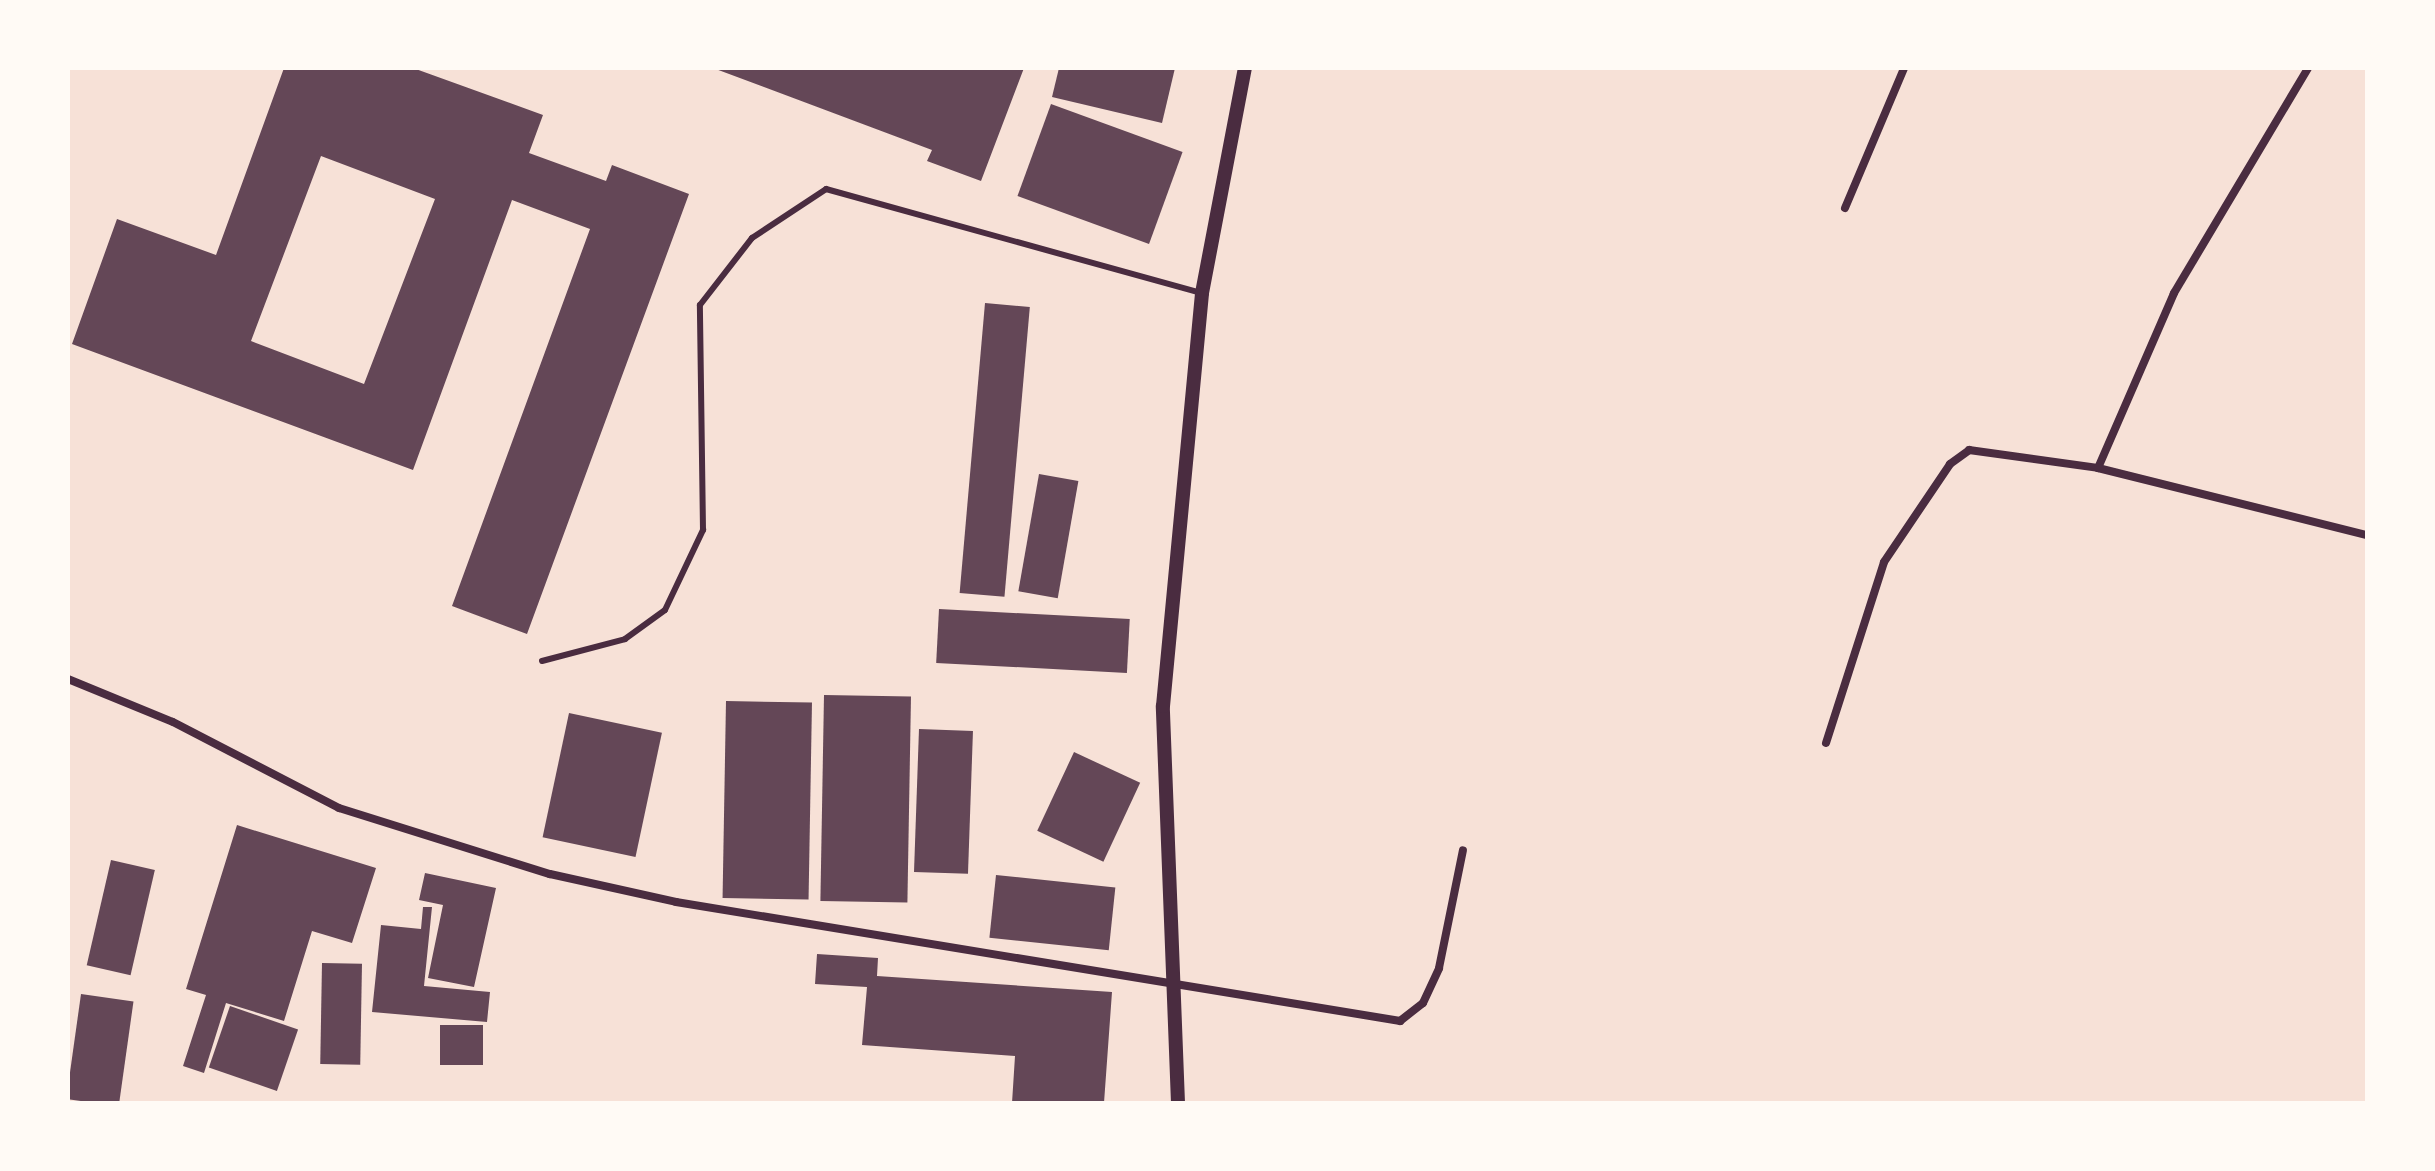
<!DOCTYPE html>
<html>
<head>
<meta charset="utf-8">
<style>
	body { margin:0 }
	#map { position:relative; width:2435px; height:1171px; overflow:hidden; background:#f7e1d7; font-family:Mulish,sans-serif }
	div>[style] { position:absolute }
	[style*='--x'] { left:calc(var(--x)*1px); top:calc(var(--y)*1px); width:calc(var(--w)*1px); rotate:calc(var(--a)*1deg) }
	.building>* { inset:0; background:#644757; transform-origin:0 0 }
	.service>* { height:6px; margin:-3px; padding:0 3px; transform-origin:3px; border-radius:3px; background:#4a2c40 }
	.minor>* { height:8px; margin:-4px; padding:0 4px; transform-origin:4px; border-radius:4px; background:#4a2c40 }
	.tertiary>* { height:14px; margin:-7px; padding:0 7px; transform-origin:7px; border-radius:7px; background:#4a2c40 }
	span { translate:-50% -50%; white-space:nowrap; text-align:center; line-height:1.15; -webkit-text-stroke:8px #fffaf5; paint-order:stroke }
	.frame { position:absolute; inset:0; border:70px solid #fffaf5; pointer-events:none }
</style>
</head>
<body>
<div id="map">
	<div class="building">
		<i style="clip-path:polygon(evenodd,284px 68px,413px 68px,543px 115px,529px 153px,606px 181px,612px 165px,689px 194px,527px 634px,452px 606px,590px 229px,512px 200px,413px 470px,72px 344px,117px 219px,216px 255px,284px 68px,321px 156px,435px 199px,364px 384px,251px 341px,321px 156px)"></i>
		<i style="clip-path:polygon(713px 68px,1024px 68px,981px 181px,927px 161px,932px 150px)"></i>
		<i style="clip-path:polygon(1059px 68px,1175px 68px,1162px 123px,1052px 97px)"></i>
		<i style="left:1051px;top:104px;width:140px;height:98px;rotate:20deg"></i>
		<i style="left:985px;top:303px;width:45px;height:291px;rotate:5deg"></i>
		<i style="left:1039px;top:474px;width:40px;height:119px;rotate:10deg"></i>
		<i style="left:939px;top:609px;width:191px;height:54px;rotate:3deg"></i>
		<i style="left:824px;top:695px;width:87px;height:206px;rotate:1deg"></i>
		<i style="left:726px;top:701px;width:86px;height:197px;rotate:1deg"></i>
		<i style="left:569px;top:713px;width:95px;height:127px;rotate:12deg"></i>
		<i style="left:919px;top:729px;width:54px;height:143px;rotate:2deg"></i>
		<i style="left:1074px;top:752px;width:73px;height:87px;rotate:25deg"></i>
		<i style="clip-path:polygon(237px 825px,376px 868px,352px 943px,312px 931px,284px 1021px,226px 1003px,204px 1073px,183px 1066px,206px 995px,186px 989px)"></i>
		<i style="left:111px;top:860px;width:45px;height:108px;rotate:13deg"></i>
		<i style="clip-path:polygon(425px 873px,496px 888px,474px 987px,428px 978px,443px 905px,419px 900px)"></i>
		<i style="left:996px;top:875px;width:120px;height:63px;rotate:6deg"></i>
		<i style="clip-path:polygon(423px 907px,432px 907px,424px 986px,490px 992px,487px 1022px,372px 1012px,381px 925px,421px 929px)"></i>
		<i style="clip-path:polygon(817px 954px,878px 958px,877px 976px,1112px 992px,1104px 1103px,1012px 1103px,1015px 1056px,862px 1045px,867px 987px,815px 984px)"></i>
		<i style="left:322px;top:963px;width:40px;height:101px;rotate:1deg"></i>
		<i style="left:81px;top:994px;width:53px;height:106px;rotate:8deg"></i>
		<i style="left:230px;top:1006px;width:72px;height:65px;rotate:19deg"></i>
		<i style="left:440px;top:1025px;width:43px;height:40px"></i>
	</div>
	<div class="service">
		<i style="--x:542;--y:661;--w:86;--a:-14.8"></i>
		<i style="--x:625;--y:639;--w:49;--a:-35.9"></i>
		<i style="--x:665;--y:610;--w:89;--a:-64.6"></i>
		<i style="--x:703;--y:530;--w:225;--a:-90.8"></i>
		<i style="--x:700;--y:305;--w:85;--a:-52.2"></i>
		<i style="--x:752;--y:238;--w:89;--a:-33.5"></i>
		<i style="--x:826;--y:189;--w:390;--a:15.5"></i>
	</div>
	<div class="minor">
		<i style="--x:1845;--y:208;--w:152;--a:-67.1"></i>
		<i style="--x:2098;--y:468;--w:191;--a:-66.5"></i>
		<i style="--x:2174;--y:293;--w:262;--a:-59.2"></i>
		<i style="--x:68;--y:679;--w:113;--a:22.3"></i>
		<i style="--x:173;--y:722;--w:187;--a:27.4"></i>
		<i style="--x:339;--y:808;--w:221;--a:17.4"></i>
		<i style="--x:550;--y:874;--w:129;--a:12.5"></i>
		<i style="--x:676;--y:902;--w:734;--a:9.33"></i>
		<i style="--x:1400;--y:1021;--w:29;--a:-38"></i>
		<i style="--x:1423;--y:1003;--w:38;--a:-65"></i>
		<i style="--x:1439;--y:968;--w:120;--a:-78.5"></i>
		<i style="--x:1826;--y:743;--w:190;--a:-72.2"></i>
		<i style="--x:1884;--y:562;--w:118;--a:-56"></i>
		<i style="--x:1950;--y:464;--w:24;--a:-36"></i>
		<i style="--x:1969;--y:450;--w:130;--a:7.9"></i>
		<i style="--x:2098;--y:468;--w:277;--a:14"></i>
	</div>
	<div class="tertiary">
		<i style="--x:1178;--y:1103;--w:397;--a:-92.2"></i>
		<i style="--x:1163;--y:706;--w:415;--a:-84.6"></i>
		<i style="--x:1202;--y:293;--w:229;--a:-79.2"></i>
	</div>
	<div class="frame"></div>
</div>
</body>
</html>
